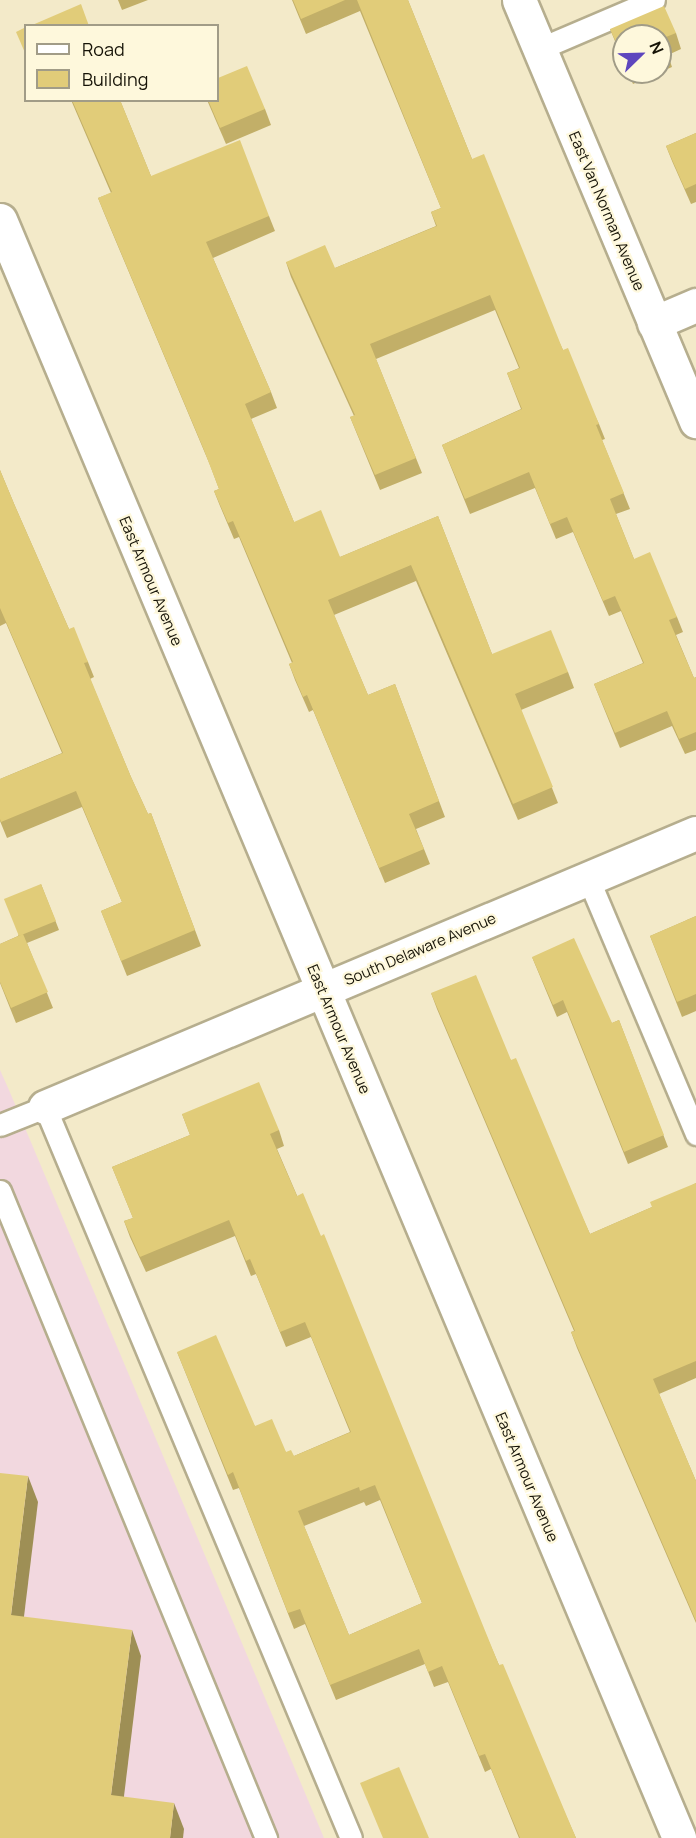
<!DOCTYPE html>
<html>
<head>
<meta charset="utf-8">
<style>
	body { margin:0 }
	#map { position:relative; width:696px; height:1838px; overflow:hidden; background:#f3eac9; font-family:Manrope,sans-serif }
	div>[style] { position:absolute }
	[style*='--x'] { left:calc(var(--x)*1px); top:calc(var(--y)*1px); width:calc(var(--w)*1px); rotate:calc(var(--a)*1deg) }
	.commercial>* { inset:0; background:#f2d8df }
	.roads { filter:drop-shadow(2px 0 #b6ae8e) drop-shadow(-2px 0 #b6ae8e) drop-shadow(0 2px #b6ae8e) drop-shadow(0 -2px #b6ae8e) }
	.lane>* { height:21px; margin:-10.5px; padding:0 10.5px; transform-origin:10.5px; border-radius:10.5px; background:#fff }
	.street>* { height:33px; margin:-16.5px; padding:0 16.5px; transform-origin:16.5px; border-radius:16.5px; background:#fff }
	.wall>* { inset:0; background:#c2af68 }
	.shaded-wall>* { inset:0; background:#9e8f55 }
	.building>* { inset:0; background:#e1cc79; transform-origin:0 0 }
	span { translate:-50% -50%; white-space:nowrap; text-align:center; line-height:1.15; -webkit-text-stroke:4.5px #fef8dc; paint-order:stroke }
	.street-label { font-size:15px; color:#161307 }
	.legend { position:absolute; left:24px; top:24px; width:195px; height:78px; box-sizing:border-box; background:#fef8dc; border:2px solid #a19c87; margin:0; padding:8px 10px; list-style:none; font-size:18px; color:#161307 }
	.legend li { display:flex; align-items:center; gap:12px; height:30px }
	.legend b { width:30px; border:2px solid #a19c87 }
	.north { position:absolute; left:612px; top:24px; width:60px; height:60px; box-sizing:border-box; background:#fef8dc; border:2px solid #a19c87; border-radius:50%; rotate:67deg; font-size:16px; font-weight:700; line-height:24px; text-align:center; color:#161307 }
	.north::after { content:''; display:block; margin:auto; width:21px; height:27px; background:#5e46be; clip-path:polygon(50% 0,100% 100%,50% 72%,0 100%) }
</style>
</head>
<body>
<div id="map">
	<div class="commercial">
		<i style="clip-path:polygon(0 1070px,9px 1090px,324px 1838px,0 1838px)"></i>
	</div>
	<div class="roads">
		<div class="lane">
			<i style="--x:539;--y:49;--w:125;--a:-23.1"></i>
			<i style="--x:588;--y:878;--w:278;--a:67.1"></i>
			<i style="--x:0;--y:1125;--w:48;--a:-21.8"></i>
			<i style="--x:45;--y:1107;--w:792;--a:67.29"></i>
			<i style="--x:0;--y:1191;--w:700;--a:67.65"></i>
		</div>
		<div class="street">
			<i style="--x:519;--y:0;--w:457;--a:67.2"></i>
			<i style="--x:0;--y:220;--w:1755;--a:67.23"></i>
			<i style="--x:654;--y:323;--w:46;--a:-23.2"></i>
			<i style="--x:45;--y:1107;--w:706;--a:-22.83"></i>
		</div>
	</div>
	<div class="wall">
		<i style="clip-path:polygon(118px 0,148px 0,122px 10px)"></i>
		<i style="clip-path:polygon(292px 0,408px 0,472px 159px,563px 350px,599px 424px,605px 439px,602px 440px,630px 509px,616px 514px,634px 559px,677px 617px,683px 632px,676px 635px,694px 678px,696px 677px,696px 750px,685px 754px,672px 726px,620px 748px,594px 684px,643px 663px,621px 611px,609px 616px,573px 532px,556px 539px,535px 488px,470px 514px,442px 445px,521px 409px,507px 373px,519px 368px,495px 310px,376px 359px,422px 473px,380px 490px,350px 417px,354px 416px,291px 277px,286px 262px,335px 268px,436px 226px,431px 212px,441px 208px,360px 11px,306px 34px)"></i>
		<i style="clip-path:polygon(610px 29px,676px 33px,681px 49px,668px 55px,672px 67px,633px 84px,628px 72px,660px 72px,660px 36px,624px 36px,624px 63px)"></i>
		<i style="clip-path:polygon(71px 100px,120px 100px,151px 176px,269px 216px,275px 231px,213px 258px,271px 392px,277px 408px,251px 419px,294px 522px,340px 557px,438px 516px,492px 654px,568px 672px,574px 688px,521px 710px,558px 803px,518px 820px,416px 581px,334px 615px,368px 695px,395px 684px,445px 817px,416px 829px,430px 864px,385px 883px,313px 710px,309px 712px,295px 680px,289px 664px,292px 663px,239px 537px,234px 539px,220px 506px,214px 491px,219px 489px,210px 465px,104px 213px,98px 198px,111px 193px)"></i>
		<i style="clip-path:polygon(207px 100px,218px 100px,265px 109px,271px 125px,226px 144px)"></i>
		<i style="clip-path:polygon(696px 133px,696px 202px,691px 204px,672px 161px,666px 146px)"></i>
		<i style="clip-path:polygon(0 470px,15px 506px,69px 629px,88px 662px,94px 677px,90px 679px,131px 777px,148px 814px,151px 813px,201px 946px,127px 976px,101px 911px,122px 902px,82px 807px,7px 838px,0 821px,0 779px,62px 753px,6px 623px,0 626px)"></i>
		<i style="clip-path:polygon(41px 884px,59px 930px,27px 943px,53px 1008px,16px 1023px,0 983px,0 944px,18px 936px)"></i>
		<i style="clip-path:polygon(696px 916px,696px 1011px,682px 1017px,650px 936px)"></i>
		<i style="clip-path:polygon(532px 957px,612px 1023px,619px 1020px,668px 1147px,628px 1164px,567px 1012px,557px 1017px)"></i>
		<i style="clip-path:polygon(431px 993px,511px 1060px,590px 1234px,652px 1207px,696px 1183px,696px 1378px,659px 1394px,696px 1481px,696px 1623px,577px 1348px,571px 1332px,574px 1331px,437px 1009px)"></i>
		<i style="clip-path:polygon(evenodd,182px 1114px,279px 1130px,284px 1146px,277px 1149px,499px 1665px,576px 1838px,519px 1838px,491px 1769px,485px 1772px,448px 1682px,434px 1687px,425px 1664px,336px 1700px,305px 1624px,294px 1629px,239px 1488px,233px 1490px,177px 1352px,255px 1426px,286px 1452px,294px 1456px,350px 1432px,311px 1337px,286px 1347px,256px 1274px,251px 1276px,235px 1236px,146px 1272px,130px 1237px,124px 1221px,133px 1218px,112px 1167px,190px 1135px,182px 1114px,380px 1500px,422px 1603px,349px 1635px,304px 1526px,364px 1502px,366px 1506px,380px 1500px)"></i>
	</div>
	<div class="shaded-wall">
		<i style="clip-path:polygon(28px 1476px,38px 1502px,21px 1641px,11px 1615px)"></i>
		<i style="clip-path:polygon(132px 1630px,141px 1656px,121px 1821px,111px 1795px)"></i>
		<i style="clip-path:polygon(174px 1803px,184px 1829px,183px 1838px,170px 1838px)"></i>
	</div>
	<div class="building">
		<i style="clip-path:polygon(293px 0,345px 0,301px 19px)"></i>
		<i style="clip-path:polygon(357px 0,408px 0,472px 159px,484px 154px,563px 350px,568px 348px,599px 424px,596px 425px,624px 493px,610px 499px,634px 559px,650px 552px,677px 617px,669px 620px,694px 678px,696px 677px,696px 732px,679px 739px,667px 711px,615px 733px,594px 684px,644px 663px,615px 596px,603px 601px,567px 517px,550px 524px,529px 472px,465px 499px,442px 445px,522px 409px,507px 373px,520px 368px,490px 295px,370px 344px,416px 458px,375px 475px,350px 417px,355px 415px,286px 262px,325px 245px,335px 268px,437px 226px,431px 212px,441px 208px)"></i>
		<i style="clip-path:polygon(81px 4px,89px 26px,30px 26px)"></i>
		<i style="clip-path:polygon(664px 6px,676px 33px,661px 39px,666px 51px,660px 54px,660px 36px,624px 36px,624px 60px,610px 29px)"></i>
		<i style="clip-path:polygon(26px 27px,26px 55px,16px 32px)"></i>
		<i style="clip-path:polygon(247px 66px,265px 109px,220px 128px,208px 100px,218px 100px,218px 78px)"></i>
		<i style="clip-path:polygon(72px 100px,120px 100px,151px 176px,240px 140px,269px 216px,206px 242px,271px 392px,245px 404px,294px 522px,321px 510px,340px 557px,438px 516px,492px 654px,551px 630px,568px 672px,515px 694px,553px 787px,513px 804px,411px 565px,328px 600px,368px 695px,395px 684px,439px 801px,409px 814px,424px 849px,379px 868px,307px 695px,303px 697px,289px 664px,293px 662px,233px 521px,228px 523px,214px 491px,219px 489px,204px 450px,98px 198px,112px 192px)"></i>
		<i style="clip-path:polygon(696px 133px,696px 184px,685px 189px,666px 146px)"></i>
		<i style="clip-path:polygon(0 470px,15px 506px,69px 629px,74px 627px,88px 662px,84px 663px,131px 777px,148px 814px,151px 813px,195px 930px,121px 961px,101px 911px,122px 902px,76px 791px,1px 822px,0 819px,0 779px,63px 753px,0 608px)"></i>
		<i style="left:41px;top:884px;width:40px;height:40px;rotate:68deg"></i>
		<i style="clip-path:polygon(696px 916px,696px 994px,677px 1002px,650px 936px)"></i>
		<i style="clip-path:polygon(23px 934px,48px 992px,11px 1008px,0 982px,0 944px)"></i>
		<i style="clip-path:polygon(574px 938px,612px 1023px,619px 1020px,664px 1135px,624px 1152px,563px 1000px,553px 1005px,532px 957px)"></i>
		<i style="clip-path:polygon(476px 975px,511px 1060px,516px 1058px,590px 1234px,652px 1207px,650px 1202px,696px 1183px,696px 1361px,653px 1379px,696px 1481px,696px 1621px,571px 1332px,575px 1331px,431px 993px)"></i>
		<i style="clip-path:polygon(evenodd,259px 1082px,279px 1130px,270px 1134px,297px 1196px,303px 1193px,321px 1236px,324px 1234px,499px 1665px,503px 1664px,576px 1838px,520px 1838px,485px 1754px,479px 1756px,442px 1666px,428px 1672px,419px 1649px,330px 1685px,300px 1609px,288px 1613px,233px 1472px,228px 1475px,177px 1352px,216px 1335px,255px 1426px,272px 1419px,286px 1452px,291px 1450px,294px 1456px,351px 1432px,305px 1322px,280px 1332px,250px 1259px,246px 1261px,229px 1220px,140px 1257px,124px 1221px,133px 1218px,112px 1167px,190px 1135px,182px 1114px,259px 1082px,375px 1485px,422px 1603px,349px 1635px,298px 1511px,359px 1487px,360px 1491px,375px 1485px)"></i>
		<i style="clip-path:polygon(0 1473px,28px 1476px,11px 1615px,132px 1630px,111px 1795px,174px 1803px,170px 1838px,0 1838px)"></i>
		<i style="clip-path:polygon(399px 1767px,429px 1838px,383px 1838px,360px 1783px)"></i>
	</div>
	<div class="street-label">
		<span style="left:607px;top:211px;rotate:67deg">East Van Norman Avenue</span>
		<span style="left:151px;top:581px;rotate:67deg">East Armour Avenue</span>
		<span style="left:420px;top:949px;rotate:-23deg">South Delaware Avenue</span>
		<span style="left:339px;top:1029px;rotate:67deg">East Armour Avenue</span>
		<span style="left:527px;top:1477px;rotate:67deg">East Armour Avenue</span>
	</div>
	<ul class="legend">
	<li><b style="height:8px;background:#fff"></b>Road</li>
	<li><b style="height:16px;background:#e1cc79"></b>Building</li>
	</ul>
	<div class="north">N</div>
</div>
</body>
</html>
